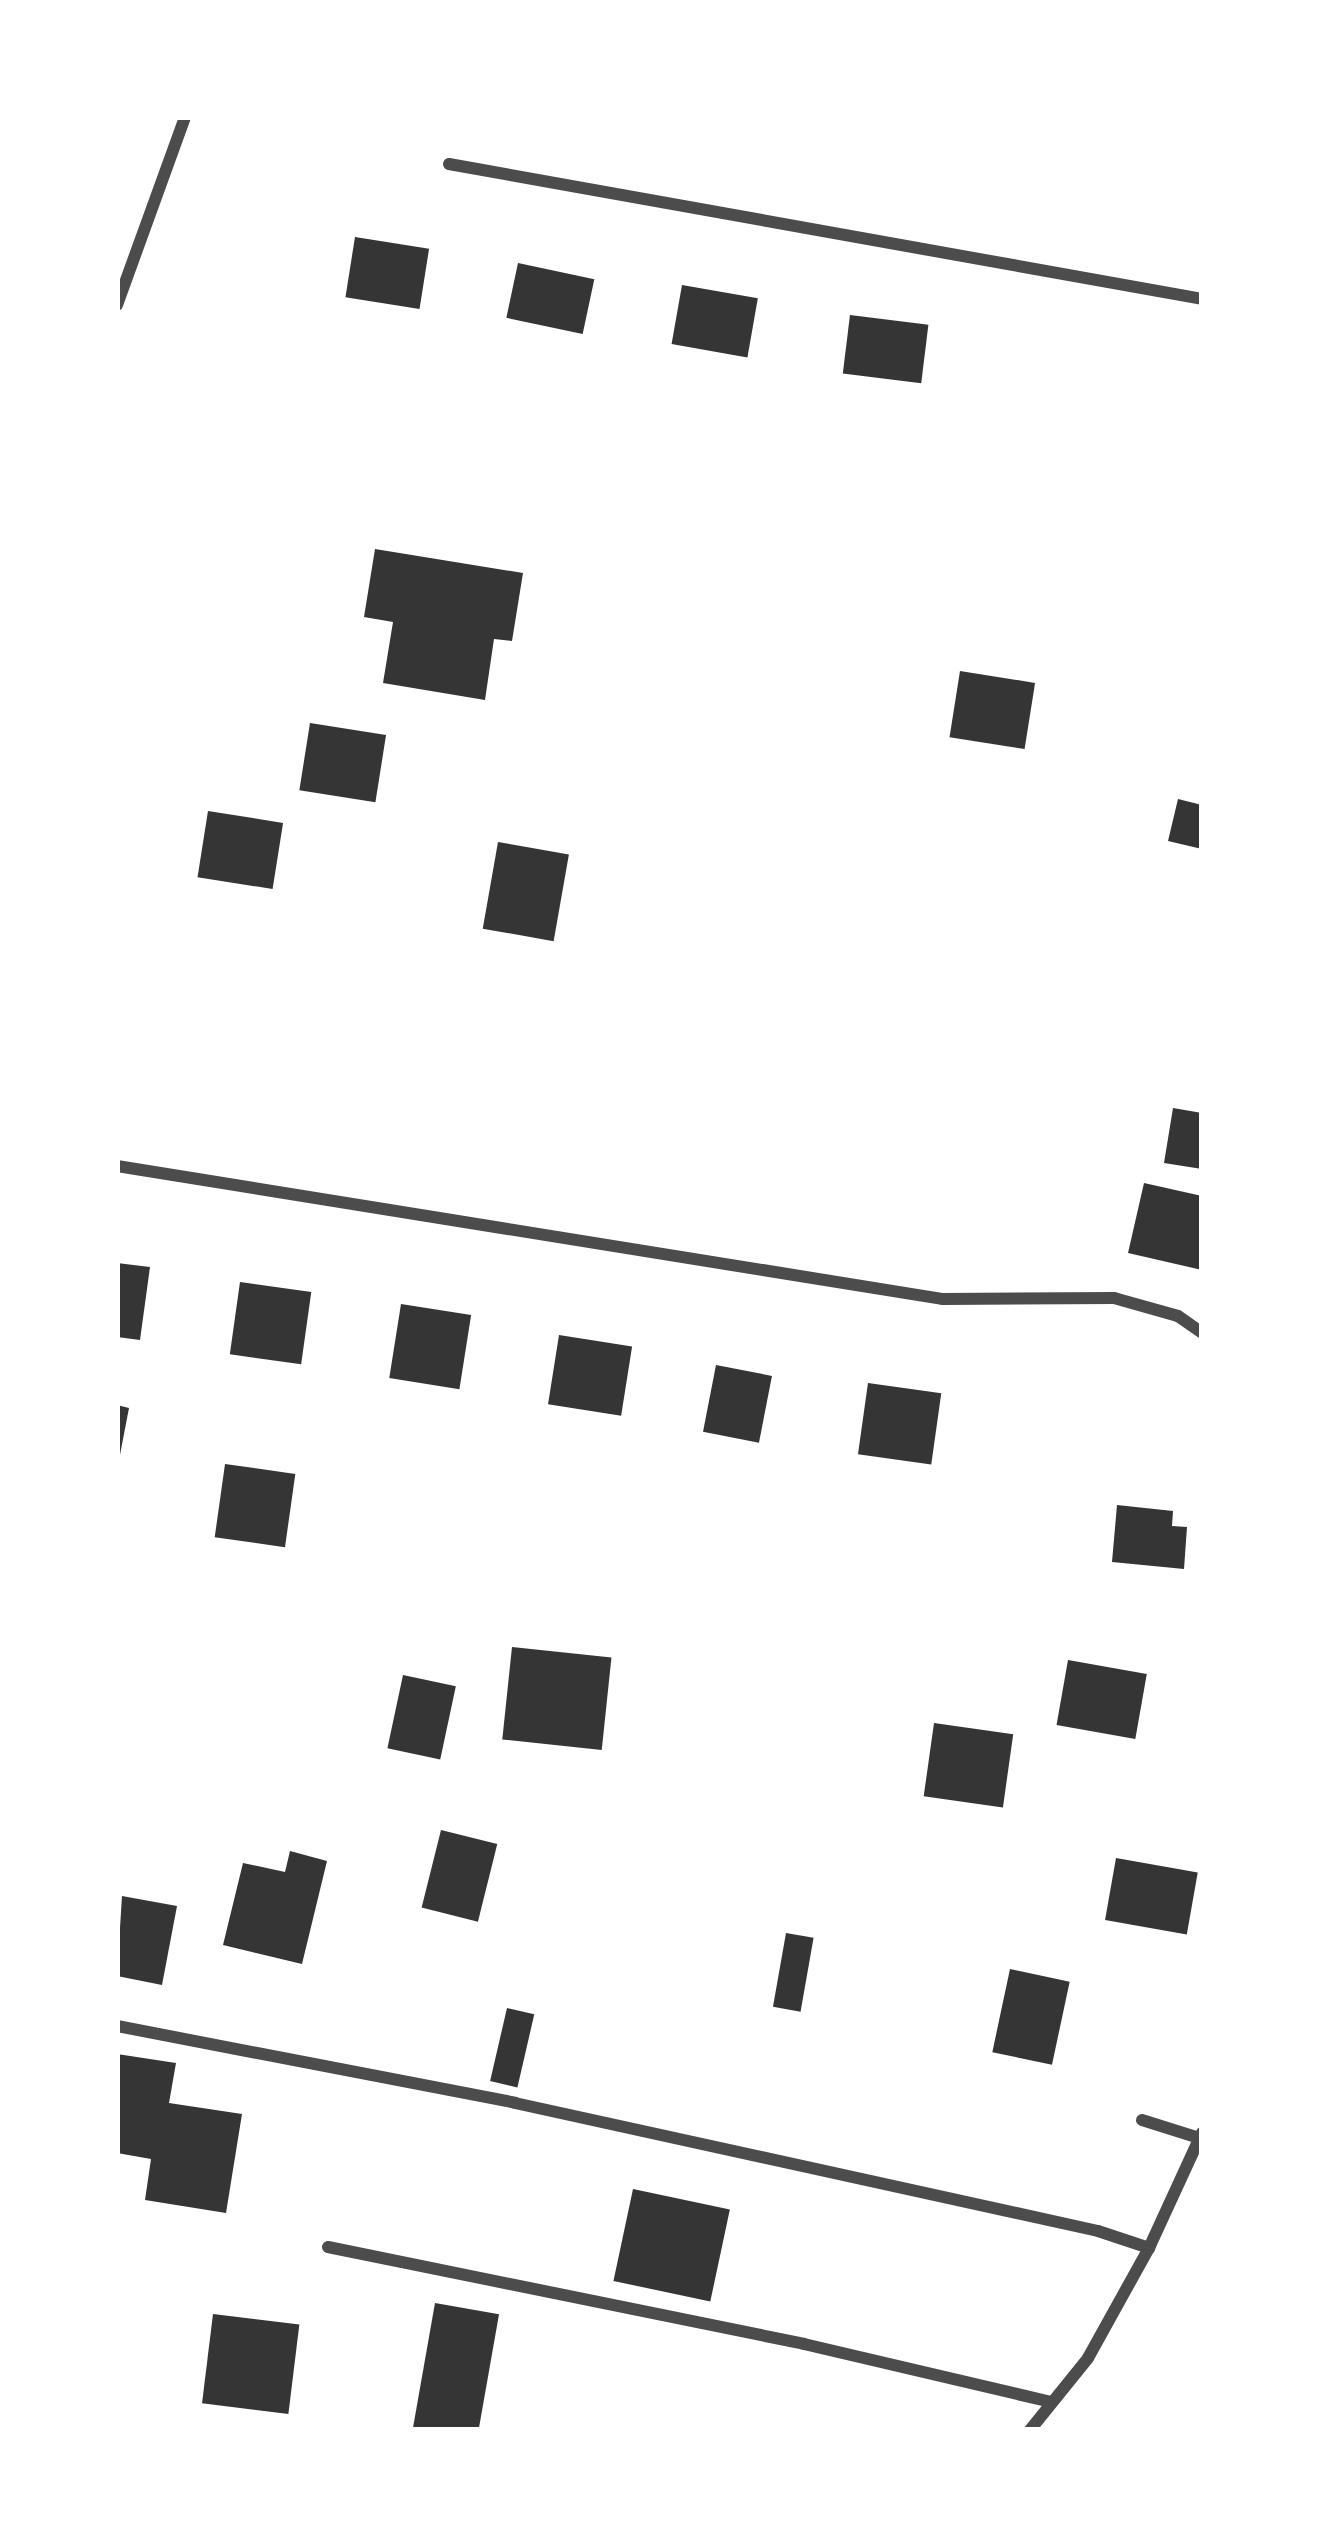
<!DOCTYPE html>
<html>
<head>
<meta charset="utf-8">
<style>
	body { margin:0 }
	#map { position:relative; width:1319px; height:2547px; overflow:hidden; background:#fff; font-family:Roboto,sans-serif }
	div>[style] { position:absolute }
	[style*='--x'] { left:calc(var(--x)*1px); top:calc(var(--y)*1px); width:calc(var(--w)*1px); rotate:calc(var(--a)*1deg) }
	.building>* { inset:0; background:#353535; transform-origin:0 0 }
	.minor>* { height:12px; margin:-6px; padding:0 6px; transform-origin:6px; border-radius:6px; background:#4c4c4c }
	span { translate:-50% -50%; white-space:nowrap; text-align:center; line-height:1.15; -webkit-text-stroke:9px #fff; paint-order:stroke }
	.frame { position:absolute; inset:0; border:120px solid #fff; pointer-events:none }
</style>
</head>
<body>
<div id="map">
	<div class="building">
		<i style="left:355px;top:237px;width:75px;height:61px;rotate:9deg"></i>
		<i style="left:518px;top:263px;width:78px;height:56px;rotate:12deg"></i>
		<i style="left:682px;top:285px;width:77px;height:60px;rotate:10deg"></i>
		<i style="left:850px;top:315px;width:79px;height:59px;rotate:7deg"></i>
		<i style="clip-path:polygon(375px 549px,523px 573px,512px 641px,494px 639px,485px 700px,383px 683px,393px 622px,364px 617px)"></i>
		<i style="left:960px;top:671px;width:76px;height:67px;rotate:9deg"></i>
		<i style="left:310px;top:723px;width:77px;height:68px;rotate:9deg"></i>
		<i style="clip-path:polygon(1178px 799px,1202px 805px,1202px 849px,1168px 841px)"></i>
		<i style="left:208px;top:811px;width:76px;height:67px;rotate:9deg"></i>
		<i style="left:498px;top:842px;width:72px;height:88px;rotate:10deg"></i>
		<i style="clip-path:polygon(1173px 1108px,1202px 1113px,1202px 1169px,1164px 1163px)"></i>
		<i style="clip-path:polygon(1144px 1183px,1202px 1196px,1202px 1270px,1128px 1253px)"></i>
		<i style="clip-path:polygon(117px 1263px,150px 1267px,140px 1340px,117px 1337px)"></i>
		<i style="left:240px;top:1282px;width:72px;height:73px;rotate:8deg"></i>
		<i style="left:401px;top:1304px;width:71px;height:75px;rotate:9deg"></i>
		<i style="left:559px;top:1335px;width:74px;height:70px;rotate:9deg"></i>
		<i style="left:716px;top:1365px;width:57px;height:68px;rotate:11deg"></i>
		<i style="left:868px;top:1383px;width:74px;height:72px;rotate:8deg"></i>
		<i style="clip-path:polygon(117px 1405px,129px 1408px,119px 1460px,117px 1459px)"></i>
		<i style="left:225px;top:1464px;width:71px;height:74px;rotate:8deg"></i>
		<i style="clip-path:polygon(1117px 1505px,1173px 1511px,1172px 1526px,1187px 1527px,1184px 1569px,1112px 1562px)"></i>
		<i style="left:512px;top:1647px;width:100px;height:93px;rotate:6deg"></i>
		<i style="left:1068px;top:1660px;width:80px;height:66px;rotate:10deg"></i>
		<i style="left:403px;top:1675px;width:54px;height:75px;rotate:12deg"></i>
		<i style="left:934px;top:1723px;width:80px;height:74px;rotate:8deg"></i>
		<i style="left:441px;top:1830px;width:58px;height:80px;rotate:14deg"></i>
		<i style="clip-path:polygon(290px 1851px,327px 1861px,302px 1964px,223px 1945px,243px 1863px,285px 1872px)"></i>
		<i style="left:1116px;top:1858px;width:83px;height:63px;rotate:10deg"></i>
		<i style="clip-path:polygon(122px 1896px,177px 1906px,162px 1985px,117px 1976px)"></i>
		<i style="left:786px;top:1933px;width:28px;height:75px;rotate:10deg"></i>
		<i style="left:1010px;top:1969px;width:61px;height:85px;rotate:12deg"></i>
		<i style="left:507px;top:2008px;width:28px;height:75px;rotate:13deg"></i>
		<i style="clip-path:polygon(117px 2054px,176px 2063px,169px 2103px,242px 2114px,226px 2213px,145px 2200px,151px 2159px,117px 2153px)"></i>
		<i style="left:633px;top:2189px;width:99px;height:94px;rotate:12deg"></i>
		<i style="left:435px;top:2303px;width:65px;height:129px;rotate:10deg"></i>
		<i style="left:213px;top:2314px;width:87px;height:90px;rotate:7deg"></i>
	</div>
	<div class="minor">
		<i style="--x:449;--y:164;--w:765;--a:10.16"></i>
		<i style="--x:117;--y:305;--w:200;--a:-70.1"></i>
		<i style="--x:117;--y:1166;--w:837;--a:9.15"></i>
		<i style="--x:943;--y:1299;--w:171;--a:-0.3"></i>
		<i style="--x:1114;--y:1298;--w:66;--a:15.7"></i>
		<i style="--x:1178;--y:1316;--w:29;--a:35"></i>
		<i style="--x:117;--y:2026;--w:405;--a:10.9"></i>
		<i style="--x:515;--y:2103;--w:597;--a:12.38"></i>
		<i style="--x:1098;--y:2231;--w:54;--a:18.4"></i>
		<i style="--x:1142;--y:2120;--w:60;--a:17.5"></i>
		<i style="--x:328;--y:2247;--w:486;--a:11.5"></i>
		<i style="--x:804;--y:2344;--w:254;--a:13.2"></i>
		<i style="--x:1030;--y:2430;--w:92;--a:-51.1"></i>
		<i style="--x:1088;--y:2358;--w:126;--a:-61"></i>
		<i style="--x:1149;--y:2248;--w:127;--a:-65.3"></i>
	</div>
	<div class="frame"></div>
</div>
</body>
</html>
